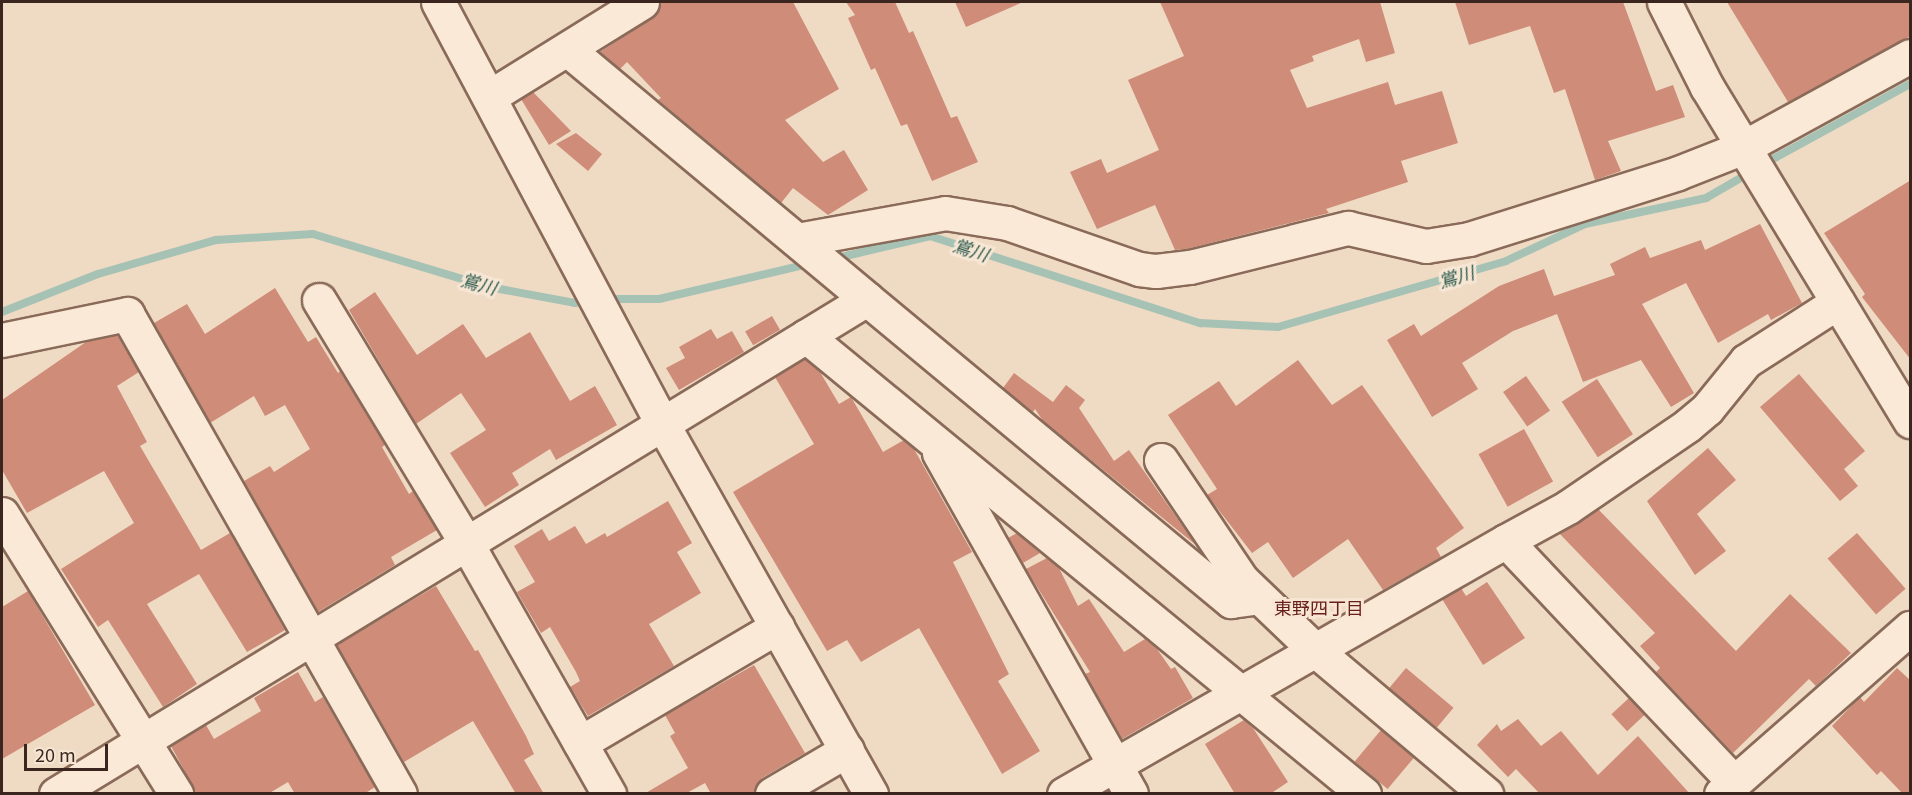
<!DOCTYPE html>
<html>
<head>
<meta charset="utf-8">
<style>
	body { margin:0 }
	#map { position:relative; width:1912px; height:795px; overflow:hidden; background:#efdac3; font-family:Georgia,"Noto Sans JP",serif }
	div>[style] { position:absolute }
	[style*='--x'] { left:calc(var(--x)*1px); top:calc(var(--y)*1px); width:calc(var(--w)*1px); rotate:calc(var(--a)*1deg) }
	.stream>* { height:8px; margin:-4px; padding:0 4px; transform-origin:4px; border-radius:4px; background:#a5c2b4 }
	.building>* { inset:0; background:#cf8c78; transform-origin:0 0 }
	.roads { filter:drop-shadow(2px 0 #8a6a59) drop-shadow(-2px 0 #8a6a59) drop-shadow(0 2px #8a6a59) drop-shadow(0 -2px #8a6a59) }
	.minor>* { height:33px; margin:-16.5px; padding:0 16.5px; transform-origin:16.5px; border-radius:16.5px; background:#fae9d6 }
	span { translate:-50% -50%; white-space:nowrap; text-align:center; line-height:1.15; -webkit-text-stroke:6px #f6e6d3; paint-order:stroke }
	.water-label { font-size:18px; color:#2c5a4f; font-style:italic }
	.neighbourhood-label { font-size:18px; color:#671e1c }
	.frame { position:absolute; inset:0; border:3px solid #3a261e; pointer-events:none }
	.scale { position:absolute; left:24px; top:744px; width:84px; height:27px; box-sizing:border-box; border:3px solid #3a261e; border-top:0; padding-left:8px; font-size:18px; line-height:21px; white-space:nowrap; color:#3a261e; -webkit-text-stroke:4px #f6e6d3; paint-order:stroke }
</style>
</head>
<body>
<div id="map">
	<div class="stream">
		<i style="--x:1762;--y:165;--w:169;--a:-28.7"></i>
		<i style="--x:833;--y:259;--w:100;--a:-13.3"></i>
		<i style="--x:930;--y:236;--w:284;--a:17.9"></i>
		<i style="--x:1200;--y:323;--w:78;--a:2.9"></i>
		<i style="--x:1278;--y:327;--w:237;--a:-16.1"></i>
		<i style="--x:1506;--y:261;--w:87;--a:-25.1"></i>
		<i style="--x:1585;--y:224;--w:124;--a:-12.1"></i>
		<i style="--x:1706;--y:198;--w:52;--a:-30"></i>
		<i style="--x:604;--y:299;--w:55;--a:0"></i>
		<i style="--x:659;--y:299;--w:157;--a:-13.2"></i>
		<i style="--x:2;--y:312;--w:103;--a:-21.6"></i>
		<i style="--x:98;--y:274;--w:123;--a:-16.1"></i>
		<i style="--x:216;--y:240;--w:97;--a:-3.5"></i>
		<i style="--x:313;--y:234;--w:184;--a:16.8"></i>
		<i style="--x:489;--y:287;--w:87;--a:10.5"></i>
		<i style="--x:575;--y:303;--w:13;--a:-13"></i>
	</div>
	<div class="building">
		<i style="clip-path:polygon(662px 2px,793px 2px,839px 89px,785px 120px,823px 162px,844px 150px,868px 190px,828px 215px,793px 188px,781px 203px,658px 100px,661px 98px,627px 62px,620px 69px,600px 52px,652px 18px)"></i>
		<i style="clip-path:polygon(846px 2px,895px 2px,909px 33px,913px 31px,951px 118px,957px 116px,978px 162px,932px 181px,907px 124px,901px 126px,875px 68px,871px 70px,848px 18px,855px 15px)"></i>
		<i style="clip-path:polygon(955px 2px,1023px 2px,966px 27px)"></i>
		<i style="clip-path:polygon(1160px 2px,1380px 2px,1395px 53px,1366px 62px,1359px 39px,1312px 56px,1314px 61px,1290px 70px,1307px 108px,1388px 82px,1395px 105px,1442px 91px,1458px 143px,1401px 161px,1408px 182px,1326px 209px,1329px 213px,1187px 249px,1175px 250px,1155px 205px,1097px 229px,1070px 172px,1101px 159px,1107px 173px,1159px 150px,1128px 80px,1184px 56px)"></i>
		<i style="clip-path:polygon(1455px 2px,1623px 2px,1656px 91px,1673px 85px,1685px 117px,1608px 141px,1621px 171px,1595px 180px,1565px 89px,1554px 93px,1530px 26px,1469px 45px)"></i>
		<i style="clip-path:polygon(1727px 2px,1911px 2px,1911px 36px,1788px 102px)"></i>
		<i style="clip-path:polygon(533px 92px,571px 131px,549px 145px,521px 99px)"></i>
		<i style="clip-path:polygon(576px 133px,602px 154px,588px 171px,556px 144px)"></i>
		<i style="clip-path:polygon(1911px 180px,1911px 360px,1862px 297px,1865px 294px,1824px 233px)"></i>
		<i style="clip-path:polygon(1760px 224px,1802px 303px,1771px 320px,1768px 314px,1718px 343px,1686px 283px,1642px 304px,1694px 393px,1671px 407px,1641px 360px,1583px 382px,1557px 314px,1513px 331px,1462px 363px,1478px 389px,1432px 417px,1387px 340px,1414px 324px,1421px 336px,1499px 286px,1544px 269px,1554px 296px,1615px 275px,1610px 264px,1645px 247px,1650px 258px,1701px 240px,1705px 250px)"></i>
		<i style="clip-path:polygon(275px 288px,308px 342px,316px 337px,338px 373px,340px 371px,385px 445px,382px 447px,409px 494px,413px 491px,437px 530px,391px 557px,395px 565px,318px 612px,244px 481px,270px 466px,274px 472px,310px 449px,285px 405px,265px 416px,254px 396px,210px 423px,154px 323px,187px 304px,205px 334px)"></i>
		<i style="clip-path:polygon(375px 292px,417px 355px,463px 324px,486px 358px,530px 332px,570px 401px,595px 386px,617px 425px,556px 460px,550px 449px,512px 473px,519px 485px,485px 507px,450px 453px,486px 430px,461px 393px,416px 424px,349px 310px)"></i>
		<i style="left:772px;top:316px;width:16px;height:31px;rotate:60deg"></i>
		<i style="clip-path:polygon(711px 329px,717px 339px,732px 331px,744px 352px,679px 390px,666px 368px,685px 358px,679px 347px)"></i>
		<i style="clip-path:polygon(117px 335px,139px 372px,117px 386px,147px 442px,140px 446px,201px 550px,230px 533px,285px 630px,247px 652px,199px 574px,147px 604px,197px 684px,163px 707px,108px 620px,98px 627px,61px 569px,134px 523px,104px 471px,27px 513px,2px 470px,2px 400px,86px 342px)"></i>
		<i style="clip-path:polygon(805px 359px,820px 372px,839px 404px,851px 397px,883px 452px,904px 440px,914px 449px,972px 552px,953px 562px,1009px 674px,998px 681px,1040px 751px,1002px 774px,919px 628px,861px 662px,847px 640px,827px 651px,733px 492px,814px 444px,775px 377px)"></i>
		<i style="clip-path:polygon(1298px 360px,1332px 405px,1362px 385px,1464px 528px,1436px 548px,1441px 557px,1383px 590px,1348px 539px,1293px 578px,1268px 542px,1252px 553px,1207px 495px,1217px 489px,1168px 415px,1219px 381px,1236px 406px)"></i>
		<i style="clip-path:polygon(1014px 373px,1053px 402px,1066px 385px,1085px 400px,1079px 408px,1114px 461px,1129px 450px,1196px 545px,1043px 421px,1035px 409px,1033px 412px,1003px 388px)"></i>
		<i style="clip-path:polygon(1799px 374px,1865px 451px,1844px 469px,1858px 486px,1840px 501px,1760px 407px)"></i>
		<i style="left:1526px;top:376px;width:42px;height:28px;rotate:55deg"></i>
		<i style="left:1597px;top:379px;width:66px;height:42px;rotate:57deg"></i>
		<i style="left:1524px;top:429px;width:60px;height:52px;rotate:61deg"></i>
		<i style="clip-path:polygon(1708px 448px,1736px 480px,1697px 514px,1726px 551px,1695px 575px,1647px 501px)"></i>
		<i style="clip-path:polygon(668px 501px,692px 543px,677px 552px,701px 593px,649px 624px,674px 666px,588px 716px,570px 687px,580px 681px,576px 672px,550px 627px,541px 633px,517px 592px,535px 582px,514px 546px,542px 529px,549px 541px,575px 526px,586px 544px,605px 533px,607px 537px)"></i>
		<i style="clip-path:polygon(1598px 509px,1736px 651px,1790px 594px,1851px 653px,1816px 686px,1809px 679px,1733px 753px,1656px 672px,1660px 668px,1640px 646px,1655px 633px,1559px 533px)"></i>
		<i style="clip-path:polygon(1017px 533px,1040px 553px,1023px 563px,1008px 538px)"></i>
		<i style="left:1857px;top:533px;width:74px;height:39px;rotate:49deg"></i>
		<i style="clip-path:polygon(1047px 558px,1059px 568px,1078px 606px,1089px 599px,1124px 652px,1145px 639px,1157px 649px,1171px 669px,1175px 667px,1193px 698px,1122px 739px,1085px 674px,1090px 672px,1026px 569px)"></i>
		<i style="clip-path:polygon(1487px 582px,1525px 638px,1483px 665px,1442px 599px,1461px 588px,1466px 596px)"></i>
		<i style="clip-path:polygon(436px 586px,475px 651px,478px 650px,526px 736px,534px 754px,524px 760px,544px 794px,516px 794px,473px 721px,404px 762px,337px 645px)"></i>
		<i style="clip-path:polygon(28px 591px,95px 705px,2px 759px,2px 607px)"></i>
		<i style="clip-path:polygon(754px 665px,805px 753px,762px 778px,753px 794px,711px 794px,705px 783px,685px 794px,644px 794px,688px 768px,670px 736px,675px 733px,665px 715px)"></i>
		<i style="left:1406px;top:668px;width:62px;height:26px;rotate:40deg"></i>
		<i style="clip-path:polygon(1897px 668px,1911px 681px,1911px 794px,1903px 794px,1881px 771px,1877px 775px,1832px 726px,1860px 697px,1864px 702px)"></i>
		<i style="clip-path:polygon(298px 672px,315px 702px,323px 697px,375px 787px,364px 794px,295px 794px,288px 782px,268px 794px,197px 794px,171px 746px,206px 725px,214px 739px,261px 711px,254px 698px)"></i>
		<i style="left:1629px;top:698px;width:23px;height:24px;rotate:47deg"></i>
		<i style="clip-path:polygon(1518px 719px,1541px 746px,1561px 731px,1598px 775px,1638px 736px,1690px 794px,1540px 794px,1516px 769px,1508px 777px,1477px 745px,1497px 724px,1501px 731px)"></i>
		<i style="clip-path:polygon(1244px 720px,1253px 728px,1288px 782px,1270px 794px,1235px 794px,1205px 744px)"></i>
		<i style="left:1381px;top:730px;width:43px;height:41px;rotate:40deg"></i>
	</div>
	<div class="roads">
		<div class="minor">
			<i style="--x:438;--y:2;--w:479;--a:62"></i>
			<i style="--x:663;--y:425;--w:424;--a:60.6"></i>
			<i style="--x:1664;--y:2;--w:95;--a:63.2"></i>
			<i style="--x:1707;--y:87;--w:391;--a:58.7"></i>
			<i style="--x:567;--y:49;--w:391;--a:39.8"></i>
			<i style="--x:489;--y:97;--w:180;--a:-31.8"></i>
			<i style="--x:797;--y:240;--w:150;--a:-10.3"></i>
			<i style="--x:945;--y:213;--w:63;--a:9.2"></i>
			<i style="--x:1007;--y:223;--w:140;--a:19.2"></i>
			<i style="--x:1139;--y:269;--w:17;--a:7"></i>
			<i style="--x:1156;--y:271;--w:34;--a:-7"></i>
			<i style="--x:1190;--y:267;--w:163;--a:-13.9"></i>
			<i style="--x:1348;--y:228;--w:80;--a:13"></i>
			<i style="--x:1426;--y:246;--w:44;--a:-9.2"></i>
			<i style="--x:1469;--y:239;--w:219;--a:-17.5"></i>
			<i style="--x:1678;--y:173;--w:71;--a:-21.5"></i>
			<i style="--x:1744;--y:147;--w:189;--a:-28.7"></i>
			<i style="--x:319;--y:300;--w:285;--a:58.8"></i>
			<i style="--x:467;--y:544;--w:288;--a:60.4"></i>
			<i style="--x:806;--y:336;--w:722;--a:39.38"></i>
			<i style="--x:2;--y:340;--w:128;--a:-11.7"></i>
			<i style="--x:127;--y:314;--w:552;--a:60.37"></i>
			<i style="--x:939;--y:453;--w:391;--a:60.6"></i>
			<i style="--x:1161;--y:460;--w:145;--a:56"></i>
			<i style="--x:1242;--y:580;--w:101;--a:43.8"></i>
			<i style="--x:1315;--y:650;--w:224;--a:40.1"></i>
			<i style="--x:2;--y:514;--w:330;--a:58.1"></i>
			<i style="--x:1506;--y:541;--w:71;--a:-28.7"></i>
			<i style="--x:1568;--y:507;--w:145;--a:-34.3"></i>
			<i style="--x:1688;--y:425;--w:25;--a:-40"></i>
			<i style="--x:1707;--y:409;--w:62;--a:-50.9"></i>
			<i style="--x:1746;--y:361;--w:109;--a:-32.7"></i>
			<i style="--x:580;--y:743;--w:229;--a:-30.5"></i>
			<i style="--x:56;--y:794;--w:950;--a:-31.4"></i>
			<i style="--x:867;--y:299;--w:473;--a:39.7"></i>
			<i style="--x:1231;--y:601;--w:28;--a:-8"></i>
			<i style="--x:772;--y:794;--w:87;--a:-30.4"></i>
			<i style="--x:1064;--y:794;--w:509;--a:-29.79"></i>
			<i style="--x:1506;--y:541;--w:330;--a:46.6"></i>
			<i style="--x:1721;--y:794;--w:252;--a:-41.3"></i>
		</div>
	</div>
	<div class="water-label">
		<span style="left:971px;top:249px;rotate:18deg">鴬川</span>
		<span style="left:1456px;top:276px;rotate:-16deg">鴬川</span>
		<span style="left:479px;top:283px;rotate:15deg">鴬川</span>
	</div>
	<div class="neighbourhood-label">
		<span style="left:1319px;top:607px">東野四丁目</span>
	</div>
	<div class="frame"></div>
	<div class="scale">20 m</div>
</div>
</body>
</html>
